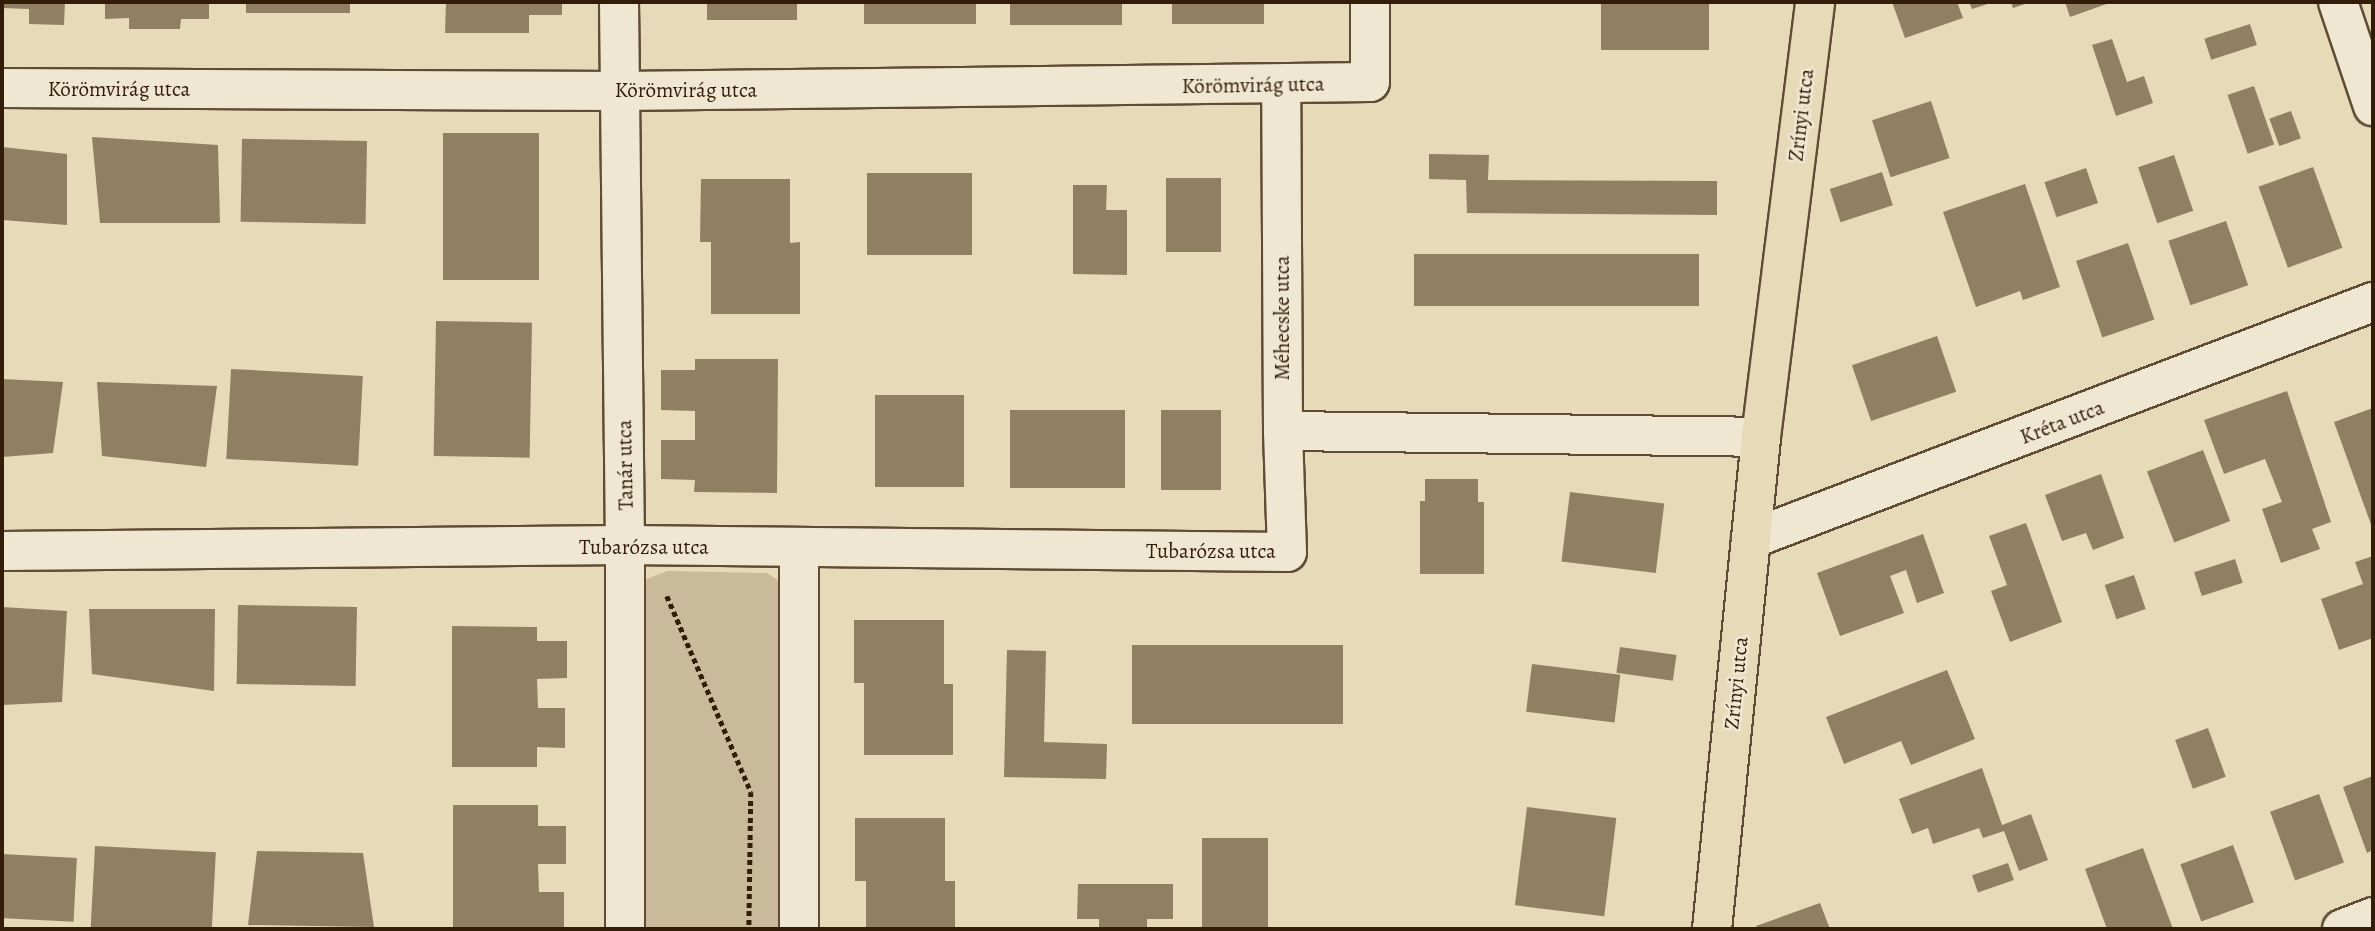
<!DOCTYPE html>
<html>
<head>
<meta charset="utf-8">
<style>
	body { margin:0 }
	#map { position:relative; width:2375px; height:931px; overflow:hidden; background:#e7dab8; font-family:Alegreya,serif }
	div>[style] { position:absolute }
	[style*='--x'] { left:calc(var(--x)*1px); top:calc(var(--y)*1px); width:calc(var(--w)*1px); rotate:calc(var(--a)*1deg) }
	.green>* { inset:0; background:#c8ba9a }
	.building>* { inset:0; background:#917f64; transform-origin:0 0 }
	.path>* { height:4.5px; margin-top:-2.25px; transform-origin:0; background:repeating-linear-gradient(90deg,#331d08 0 5px,transparent 0 8.5px) }
	.roads { filter:drop-shadow(2px 0 #604c34) drop-shadow(-2px 0 #604c34) drop-shadow(0 2px #604c34) drop-shadow(0 -2px #604c34) }
	.minor>* { height:38px; margin:-19px; padding:0 19px; transform-origin:19px; border-radius:19px; background:#efe7d1 }
	.major>* { height:38px; margin:-19px; padding:0 19px; transform-origin:19px; border-radius:19px; background:#e7dab8 }
	span { translate:-50% -50%; white-space:nowrap; text-align:center; line-height:1.15; -webkit-text-stroke:5px #efe7d1; paint-order:stroke }
	.street-label { font-size:21px; color:#331d08 }
	.frame { position:absolute; inset:0; border:4px solid #331d08; pointer-events:none }
</style>
</head>
<body>
<div id="map">
	<div class="green">
		<i style="clip-path:polygon(667px 571px,767px 573px,785px 585px,789px 929px,634px 929px,636px 597px,644px 580px)"></i>
	</div>
	<div class="building">
		<i style="clip-path:polygon(2px 2px,65px 2px,64px 25px,29px 24px,29px 9px,2px 8px)"></i>
		<i style="clip-path:polygon(105px 2px,209px 2px,209px 19px,181px 19px,180px 29px,129px 29px,129px 18px,105px 19px)"></i>
		<i style="left:246px;top:2px;width:104px;height:11px"></i>
		<i style="clip-path:polygon(446px 2px,562px 2px,562px 15px,529px 15px,529px 33px,445px 33px)"></i>
		<i style="left:707px;top:2px;width:90px;height:18px"></i>
		<i style="left:864px;top:2px;width:112px;height:22px"></i>
		<i style="left:1010px;top:2px;width:112px;height:23px"></i>
		<i style="left:1172px;top:2px;width:92px;height:22px"></i>
		<i style="left:1601px;top:2px;width:108px;height:48px"></i>
		<i style="clip-path:polygon(1892px 2px,1957px 2px,1963px 18px,1905px 38px)"></i>
		<i style="clip-path:polygon(1969px 2px,1994px 2px,1972px 9px)"></i>
		<i style="clip-path:polygon(2011px 2px,2031px 2px,2013px 8px)"></i>
		<i style="clip-path:polygon(2065px 2px,2112px 2px,2070px 17px)"></i>
		<i style="left:2250px;top:24px;width:22px;height:48px;rotate:72deg"></i>
		<i style="clip-path:polygon(2112px 39px,2127px 82px,2144px 76px,2153px 103px,2116px 116px,2092px 45px)"></i>
		<i style="left:2254px;top:86px;width:62px;height:28px;rotate:71deg"></i>
		<i style="left:1931px;top:101px;width:60px;height:62px;rotate:72deg"></i>
		<i style="left:2291px;top:111px;width:29px;height:23px;rotate:70deg"></i>
		<i style="left:539px;top:133px;width:147px;height:96px;rotate:90deg"></i>
		<i style="clip-path:polygon(92px 137px,218px 145px,220px 223px,100px 223px)"></i>
		<i style="left:367px;top:141px;width:83px;height:125px;rotate:91deg"></i>
		<i style="clip-path:polygon(2px 147px,67px 154px,67px 225px,2px 220px)"></i>
		<i style="clip-path:polygon(1429px 154px,1489px 155px,1488px 180px,1717px 181px,1717px 215px,1467px 213px,1466px 180px,1429px 179px)"></i>
		<i style="left:2174px;top:155px;width:59px;height:38px;rotate:71deg"></i>
		<i style="left:2313px;top:167px;width:86px;height:58px;rotate:70deg"></i>
		<i style="left:2086px;top:168px;width:37px;height:44px;rotate:71deg"></i>
		<i style="left:1882px;top:172px;width:35px;height:55px;rotate:72deg"></i>
		<i style="left:867px;top:173px;width:105px;height:82px"></i>
		<i style="left:1166px;top:178px;width:55px;height:74px"></i>
		<i style="clip-path:polygon(701px 179px,790px 179px,790px 243px,800px 242px,800px 314px,711px 314px,711px 242px,700px 242px)"></i>
		<i style="clip-path:polygon(2025px 184px,2060px 287px,2023px 300px,2020px 291px,1976px 307px,1943px 212px)"></i>
		<i style="clip-path:polygon(1073px 185px,1107px 185px,1106px 210px,1127px 210px,1127px 275px,1073px 274px)"></i>
		<i style="left:2226px;top:221px;width:68px;height:61px;rotate:71deg"></i>
		<i style="left:2128px;top:243px;width:81px;height:55px;rotate:71deg"></i>
		<i style="left:1414px;top:254px;width:285px;height:52px"></i>
		<i style="left:436px;top:321px;width:96px;height:135px;rotate:1deg"></i>
		<i style="left:1937px;top:336px;width:59px;height:90px;rotate:71deg"></i>
		<i style="clip-path:polygon(695px 359px,778px 359px,777px 493px,694px 492px,695px 480px,661px 479px,661px 440px,695px 440px,695px 411px,661px 410px,661px 370px,695px 370px)"></i>
		<i style="left:231px;top:369px;width:132px;height:90px;rotate:3deg"></i>
		<i style="clip-path:polygon(2px 379px,63px 382px,53px 453px,2px 457px)"></i>
		<i style="clip-path:polygon(97px 382px,217px 386px,206px 467px,102px 456px)"></i>
		<i style="clip-path:polygon(2287px 391px,2331px 522px,2312px 529px,2320px 549px,2281px 563px,2262px 509px,2282px 502px,2265px 459px,2224px 474px,2204px 420px)"></i>
		<i style="left:875px;top:395px;width:89px;height:92px"></i>
		<i style="clip-path:polygon(2373px 408px,2373px 530px,2334px 422px)"></i>
		<i style="left:1010px;top:410px;width:115px;height:78px"></i>
		<i style="left:1161px;top:410px;width:60px;height:80px"></i>
		<i style="left:2203px;top:450px;width:76px;height:60px;rotate:69deg"></i>
		<i style="clip-path:polygon(2101px 474px,2124px 538px,2093px 550px,2086px 533px,2062px 541px,2045px 495px)"></i>
		<i style="clip-path:polygon(1425px 479px,1478px 479px,1478px 502px,1484px 502px,1484px 574px,1420px 574px,1420px 501px,1425px 501px)"></i>
		<i style="left:1570px;top:492px;width:95px;height:70px;rotate:7deg"></i>
		<i style="clip-path:polygon(2026px 523px,2062px 622px,2010px 642px,1991px 591px,2007px 585px,1989px 536px)"></i>
		<i style="clip-path:polygon(1923px 534px,1944px 593px,1917px 603px,1906px 570px,1890px 576px,1904px 613px,1840px 636px,1817px 573px)"></i>
		<i style="clip-path:polygon(2373px 556px,2373px 638px,2339px 650px,2321px 599px,2363px 584px,2355px 562px)"></i>
		<i style="left:2235px;top:559px;width:25px;height:43px;rotate:72deg"></i>
		<i style="left:2134px;top:575px;width:36px;height:31px;rotate:71deg"></i>
		<i style="left:238px;top:605px;width:119px;height:79px;rotate:1deg"></i>
		<i style="clip-path:polygon(2px 607px,67px 611px,62px 702px,2px 705px)"></i>
		<i style="clip-path:polygon(89px 609px,215px 609px,214px 691px,92px 674px)"></i>
		<i style="clip-path:polygon(854px 620px,944px 620px,944px 684px,953px 684px,953px 755px,864px 755px,864px 683px,854px 683px)"></i>
		<i style="clip-path:polygon(452px 626px,537px 627px,537px 641px,567px 641px,567px 678px,537px 679px,538px 708px,565px 708px,565px 748px,537px 747px,537px 767px,452px 767px)"></i>
		<i style="left:1132px;top:645px;width:211px;height:79px"></i>
		<i style="left:1620px;top:647px;width:57px;height:26px;rotate:8deg"></i>
		<i style="clip-path:polygon(1007px 650px,1046px 651px,1044px 742px,1107px 744px,1106px 779px,1004px 777px)"></i>
		<i style="left:1532px;top:664px;width:89px;height:48px;rotate:7deg"></i>
		<i style="clip-path:polygon(1947px 670px,1975px 739px,1911px 765px,1901px 741px,1844px 764px,1826px 717px)"></i>
		<i style="left:2208px;top:728px;width:52px;height:35px;rotate:70deg"></i>
		<i style="clip-path:polygon(1982px 768px,2002px 825px,2031px 814px,2048px 860px,2019px 871px,2004px 831px,1983px 838px,1979px 828px,1933px 844px,1928px 828px,1912px 834px,1899px 799px)"></i>
		<i style="clip-path:polygon(2373px 776px,2373px 850px,2367px 853px,2343px 787px)"></i>
		<i style="left:2319px;top:794px;width:73px;height:52px;rotate:70deg"></i>
		<i style="clip-path:polygon(453px 805px,538px 805px,538px 826px,566px 826px,566px 864px,538px 864px,539px 892px,564px 892px,564px 929px,453px 929px)"></i>
		<i style="left:1527px;top:807px;width:90px;height:99px;rotate:7deg"></i>
		<i style="clip-path:polygon(855px 818px,945px 818px,945px 881px,955px 881px,955px 929px,866px 929px,866px 881px,855px 881px)"></i>
		<i style="left:1202px;top:838px;width:66px;height:91px"></i>
		<i style="left:2233px;top:845px;width:61px;height:56px;rotate:70deg"></i>
		<i style="left:95px;top:846px;width:121px;height:83px;rotate:3deg"></i>
		<i style="clip-path:polygon(2143px 848px,2173px 929px,2107px 929px,2085px 869px)"></i>
		<i style="clip-path:polygon(257px 851px,363px 853px,374px 927px,248px 925px)"></i>
		<i style="left:2px;top:854px;width:75px;height:64px;rotate:3deg"></i>
		<i style="left:2008px;top:863px;width:18px;height:38px;rotate:71deg"></i>
		<i style="clip-path:polygon(1078px 884px,1173px 884px,1173px 919px,1147px 919px,1147px 929px,1099px 929px,1099px 919px,1077px 919px)"></i>
		<i style="clip-path:polygon(1820px 903px,1830px 929px,1758px 929px,1756px 926px)"></i>
	</div>
	<div class="path">
		<i style="--x:667;--y:596;--w:213;--a:66.8"></i>
		<i style="--x:751;--y:792;--w:137;--a:90.8"></i>
	</div>
	<div class="roads">
		<div class="minor">
			<i style="--x:619;--y:2;--w:543;--a:89.37"></i>
			<i style="--x:625;--y:545;--w:384;--a:90"></i>
			<i style="--x:2338;--y:2;--w:110;--a:71.4"></i>
			<i style="--x:2;--y:88;--w:619;--a:0.28"></i>
			<i style="--x:621;--y:91;--w:749;--a:-0.69"></i>
			<i style="--x:1370;--y:82;--w:80;--a:-90"></i>
			<i style="--x:1283;--y:431;--w:478;--a:0.7"></i>
			<i style="--x:1751;--y:539;--w:666;--a:-20.86"></i>
			<i style="--x:2;--y:551;--w:623;--a:-0.55"></i>
			<i style="--x:625;--y:545;--w:662;--a:0.61"></i>
			<i style="--x:1287;--y:552;--w:121;--a:-91.9"></i>
			<i style="--x:1283;--y:431;--w:346;--a:-90.3"></i>
			<i style="--x:799;--y:929;--w:380;--a:-90"></i>
			<i style="--x:2342;--y:929;--w:33;--a:-21"></i>
		</div>
		<div class="major">
			<i style="--x:1712;--y:929;--w:494;--a:-84.3"></i>
			<i style="--x:1761;--y:437;--w:438;--a:-82.9"></i>
		</div>
	</div>
	<div class="street-label">
		<span style="left:1253px;top:85px;rotate:-1deg">Körömvirág utca</span>
		<span style="left:119px;top:89px">Körömvirág utca</span>
		<span style="left:686px;top:90px">Körömvirág utca</span>
		<span style="left:1801px;top:115px;rotate:-83deg">Zrínyi utca</span>
		<span style="left:1282px;top:318px;rotate:-90deg">Méhecske utca</span>
		<span style="left:2062px;top:422px;rotate:-21deg">Kréta utca</span>
		<span style="left:625px;top:465px;rotate:-91deg">Tanár utca</span>
		<span style="left:644px;top:547px">Tubarózsa utca</span>
		<span style="left:1211px;top:551px">Tubarózsa utca</span>
		<span style="left:1736px;top:683px;rotate:-84deg">Zrínyi utca</span>
	</div>
	<div class="frame"></div>
</div>
</body>
</html>
